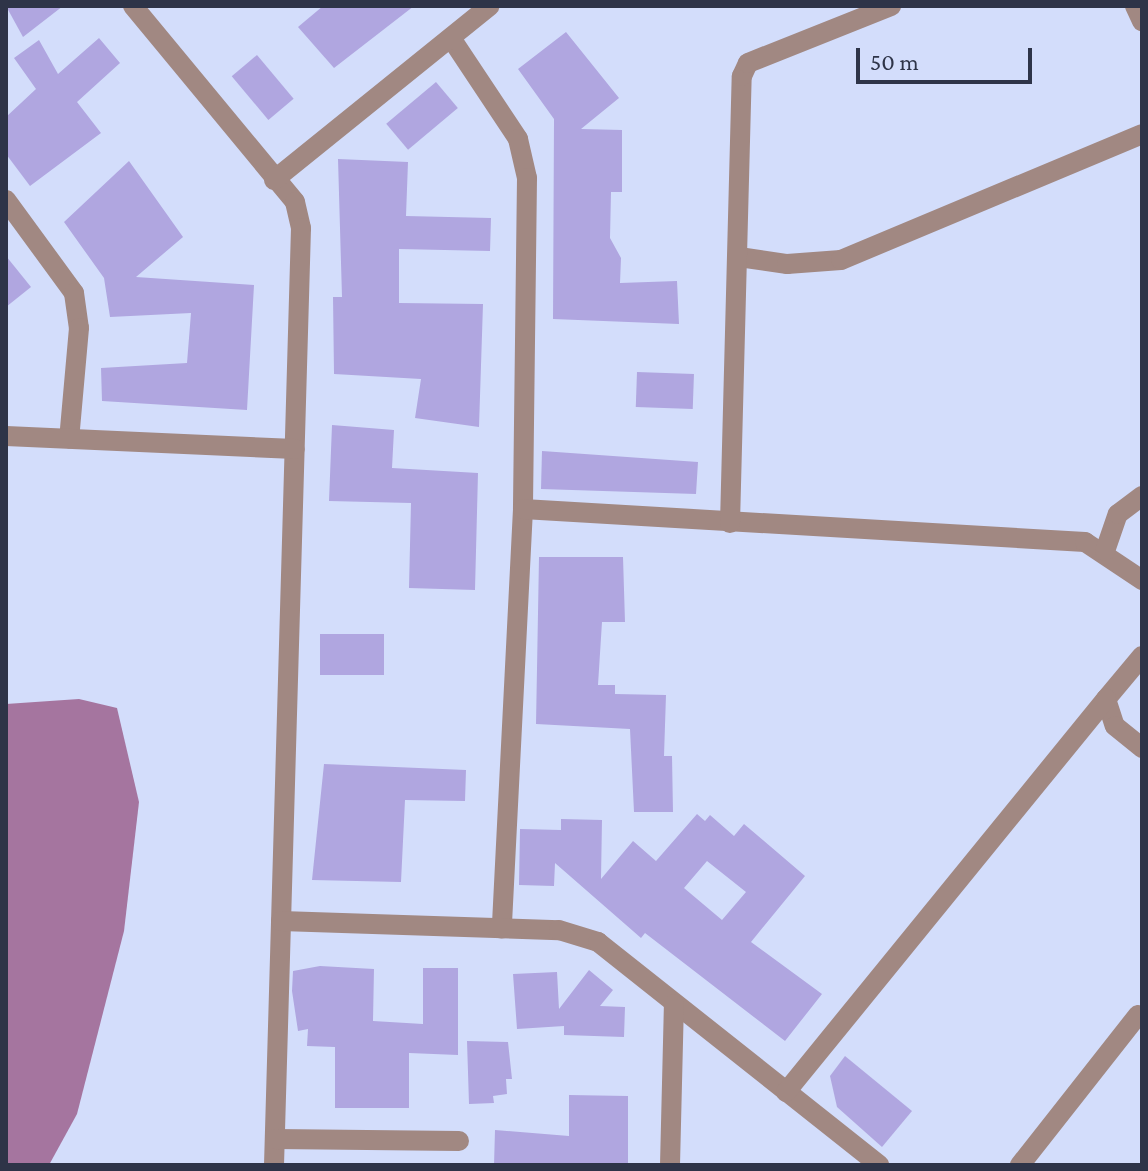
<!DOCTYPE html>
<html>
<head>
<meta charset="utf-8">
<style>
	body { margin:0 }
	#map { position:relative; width:1148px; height:1171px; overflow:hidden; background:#d3ddfb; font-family:"Crimson Pro",serif }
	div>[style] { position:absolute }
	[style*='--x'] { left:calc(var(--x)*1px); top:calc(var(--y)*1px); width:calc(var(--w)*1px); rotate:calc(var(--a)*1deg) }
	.water>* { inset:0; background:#a5759f }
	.building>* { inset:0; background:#b0a6e0; transform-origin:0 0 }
	.minor>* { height:20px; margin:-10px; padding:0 10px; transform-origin:10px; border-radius:10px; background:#a18882 }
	span { translate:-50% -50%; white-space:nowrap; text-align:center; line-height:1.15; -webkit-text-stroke:7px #d3ddfb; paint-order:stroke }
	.frame { position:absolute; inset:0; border:8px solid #2e3448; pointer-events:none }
	.scale { position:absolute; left:856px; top:48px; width:176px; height:36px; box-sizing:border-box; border:4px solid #2e3448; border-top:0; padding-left:10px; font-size:24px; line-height:28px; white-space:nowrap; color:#2e3448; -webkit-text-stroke:6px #d3ddfb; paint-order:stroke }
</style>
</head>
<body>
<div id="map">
	<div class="water">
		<i style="clip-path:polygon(79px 699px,117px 708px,139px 802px,124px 931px,77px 1114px,49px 1165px,6px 1165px,6px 704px)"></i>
	</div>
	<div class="building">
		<i style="clip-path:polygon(6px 6px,63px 6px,23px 37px)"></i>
		<i style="clip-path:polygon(323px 6px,414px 6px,334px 68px,298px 27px)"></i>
		<i style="clip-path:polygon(566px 32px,619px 98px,581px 129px,622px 130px,622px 192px,611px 192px,610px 238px,621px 258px,620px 283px,677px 281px,679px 324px,553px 319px,554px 119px,518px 69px)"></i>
		<i style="clip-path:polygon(99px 38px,120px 63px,77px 102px,101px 133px,30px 186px,6px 154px,6px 117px,36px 89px,14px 58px,39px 40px,58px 74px)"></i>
		<i style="left:257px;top:55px;width:57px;height:33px;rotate:50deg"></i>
		<i style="left:436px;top:82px;width:34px;height:65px;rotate:50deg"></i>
		<i style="clip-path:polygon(338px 159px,408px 162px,406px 216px,491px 218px,490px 251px,399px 249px,399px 303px,483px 304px,479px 427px,415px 418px,421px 379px,334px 374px,333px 297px,342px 297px)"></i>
		<i style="clip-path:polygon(129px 161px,183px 237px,136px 277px,254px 285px,247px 410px,102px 401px,101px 368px,187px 363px,191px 313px,110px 317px,104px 278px,64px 222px)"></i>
		<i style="clip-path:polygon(6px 256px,31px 287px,6px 307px)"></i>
		<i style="left:637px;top:372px;width:57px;height:35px;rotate:2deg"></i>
		<i style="clip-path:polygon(332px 425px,394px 430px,392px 468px,478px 473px,475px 590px,409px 588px,411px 503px,329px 501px)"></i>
		<i style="clip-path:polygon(542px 451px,698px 462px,696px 494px,541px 489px)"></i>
		<i style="clip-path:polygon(539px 557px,623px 557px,625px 622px,602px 622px,598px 685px,615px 685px,615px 694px,666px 695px,664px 756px,672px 756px,673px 812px,634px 812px,630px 729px,536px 724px)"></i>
		<i style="left:320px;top:634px;width:64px;height:41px"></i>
		<i style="clip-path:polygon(324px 764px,466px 770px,465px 801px,405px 800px,401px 882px,312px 880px)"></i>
		<i style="clip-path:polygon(evenodd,697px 814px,705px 821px,710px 815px,734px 836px,744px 824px,805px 876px,751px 942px,822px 994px,785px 1041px,645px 933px,641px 938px,555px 863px,554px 886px,519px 885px,520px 829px,561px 830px,561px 819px,602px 820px,601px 879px,633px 841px,656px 861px,697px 814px,707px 861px,746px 892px,722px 920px,684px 888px,707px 861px)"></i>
		<i style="clip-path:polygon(320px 966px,374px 969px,373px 1021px,423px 1024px,423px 968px,458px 968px,458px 1055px,409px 1053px,409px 1108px,335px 1108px,335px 1047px,307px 1046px,308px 1029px,298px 1031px,292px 991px,293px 971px)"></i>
		<i style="clip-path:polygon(589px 970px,613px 990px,600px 1006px,625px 1007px,624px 1037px,564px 1035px,564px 1026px,517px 1029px,513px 974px,557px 972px,559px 1009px)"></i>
		<i style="clip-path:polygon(467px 1041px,508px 1042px,512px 1079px,506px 1079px,507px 1094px,493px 1096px,494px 1103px,469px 1104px)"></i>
		<i style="clip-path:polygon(845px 1056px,912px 1111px,882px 1147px,837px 1107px,830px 1076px)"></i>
		<i style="clip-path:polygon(569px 1095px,628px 1096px,628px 1165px,494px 1165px,495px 1130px,569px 1136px)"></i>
	</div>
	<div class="minor">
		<i style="--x:133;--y:6;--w:254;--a:50.4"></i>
		<i style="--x:295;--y:202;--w:27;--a:77"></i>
		<i style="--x:301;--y:228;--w:937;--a:91.65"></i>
		<i style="--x:1135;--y:6;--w:17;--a:65"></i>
		<i style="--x:451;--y:38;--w:121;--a:56.4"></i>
		<i style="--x:518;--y:139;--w:40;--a:77"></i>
		<i style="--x:527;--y:178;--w:331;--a:90.7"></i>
		<i style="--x:523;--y:509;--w:420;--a:92.9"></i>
		<i style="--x:274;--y:180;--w:277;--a:-38.9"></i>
		<i style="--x:6;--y:200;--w:115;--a:53.8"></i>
		<i style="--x:74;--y:293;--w:35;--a:82"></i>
		<i style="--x:79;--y:328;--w:111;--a:95.1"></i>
		<i style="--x:739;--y:257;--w:49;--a:8.3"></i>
		<i style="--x:787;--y:264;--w:54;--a:-4.2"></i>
		<i style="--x:841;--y:260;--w:326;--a:-22.7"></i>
		<i style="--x:6;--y:436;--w:289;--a:2.6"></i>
		<i style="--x:523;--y:509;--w:563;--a:3.36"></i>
		<i style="--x:1085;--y:542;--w:69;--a:33.7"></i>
		<i style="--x:730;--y:523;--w:447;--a:-88.5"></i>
		<i style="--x:742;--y:76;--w:14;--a:-65"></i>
		<i style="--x:748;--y:63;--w:154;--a:-21.7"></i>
		<i style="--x:1105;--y:551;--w:39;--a:-71"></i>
		<i style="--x:1118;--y:514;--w:30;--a:-37"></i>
		<i style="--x:1142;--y:656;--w:56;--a:129.9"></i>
		<i style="--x:1106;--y:699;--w:28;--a:72"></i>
		<i style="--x:1115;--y:726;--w:35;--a:39"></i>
		<i style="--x:281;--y:921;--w:278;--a:1.9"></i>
		<i style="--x:559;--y:930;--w:41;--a:17.1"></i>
		<i style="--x:598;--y:942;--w:359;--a:38.4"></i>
		<i style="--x:786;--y:1092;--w:507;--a:-50.85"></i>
		<i style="--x:275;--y:1139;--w:184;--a:0.6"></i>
		<i style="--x:670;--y:1165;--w:161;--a:-88.6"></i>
		<i style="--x:1020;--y:1165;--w:191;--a:-51.8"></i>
	</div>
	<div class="frame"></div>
	<div class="scale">50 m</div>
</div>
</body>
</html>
